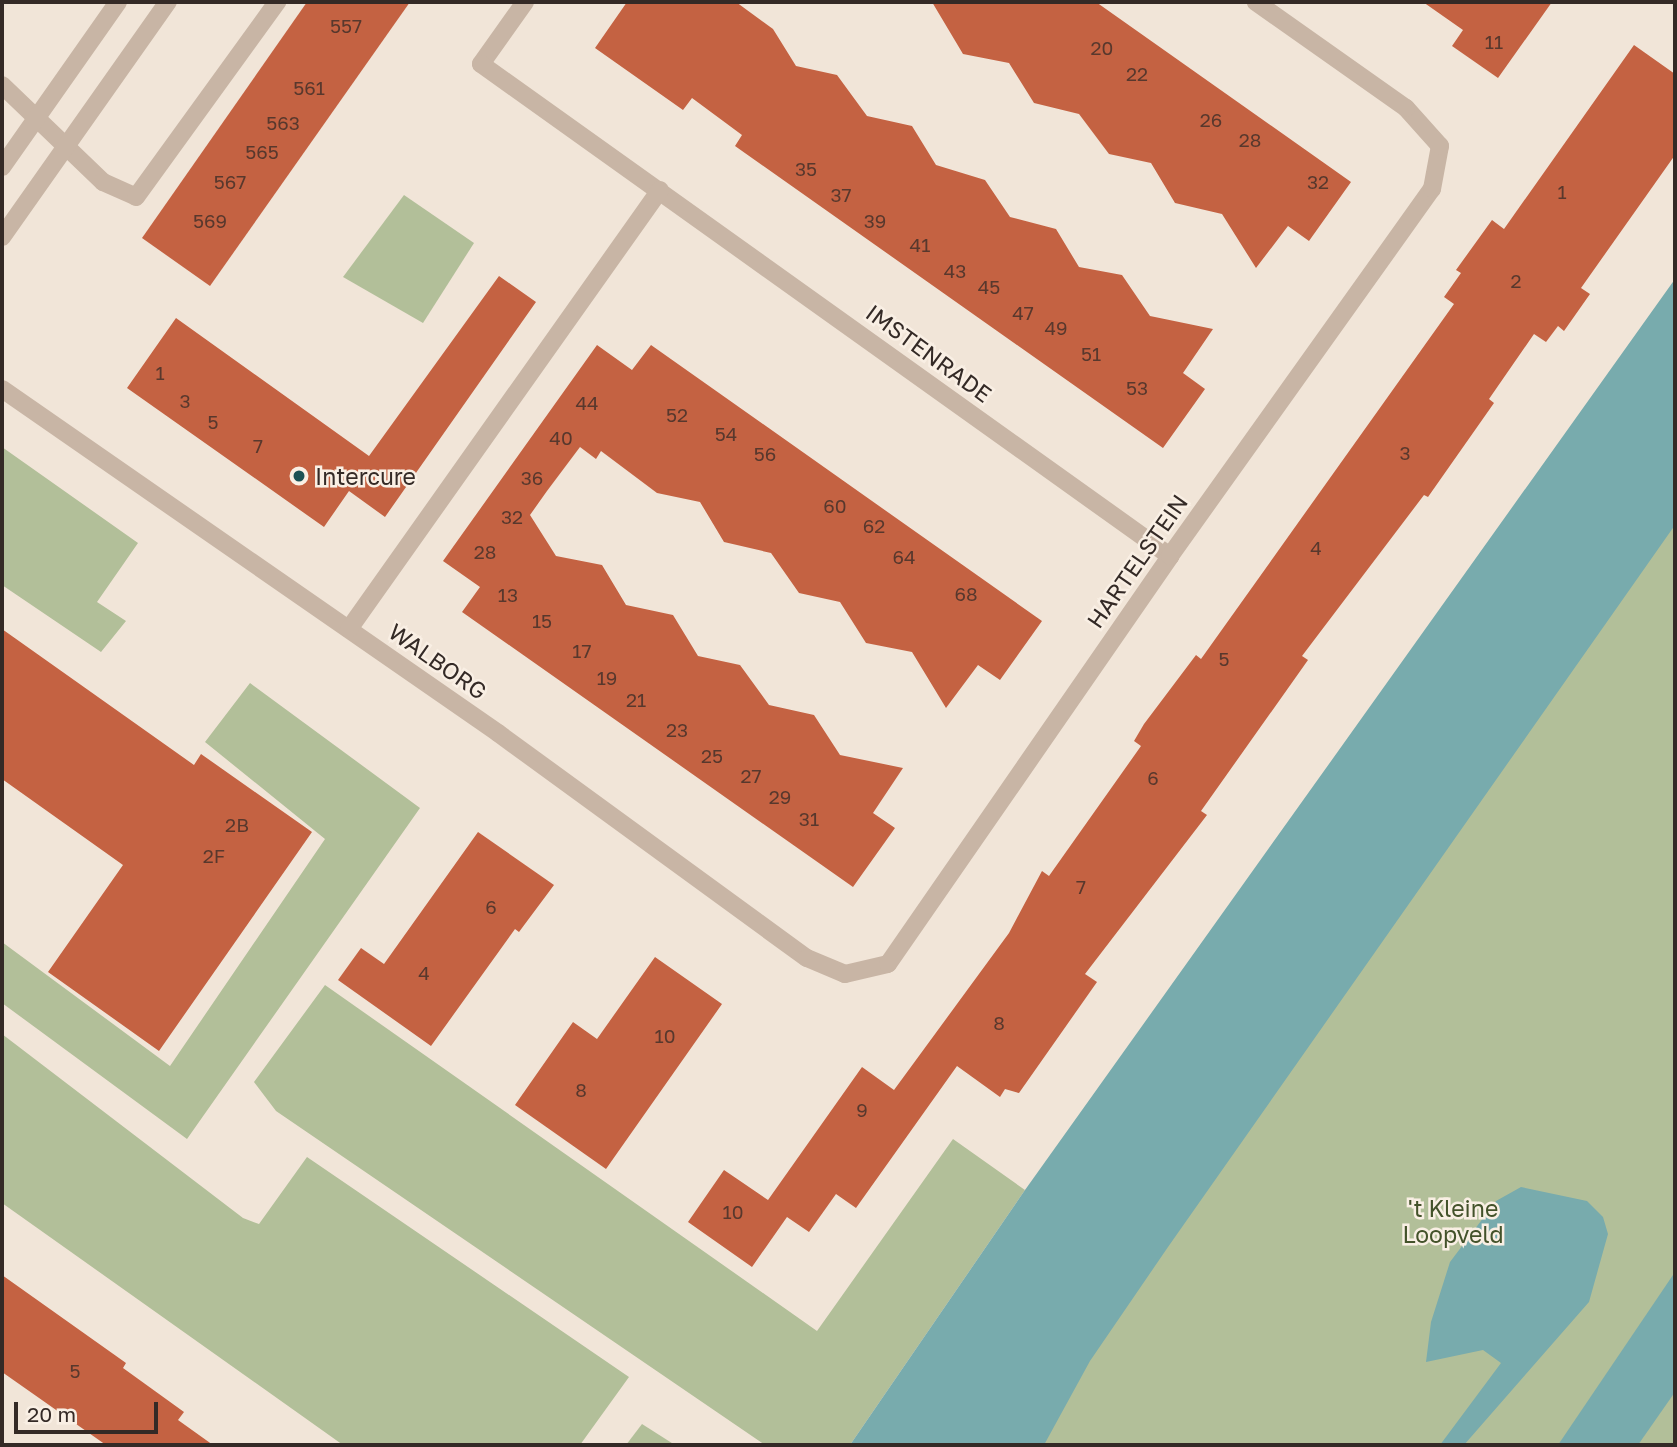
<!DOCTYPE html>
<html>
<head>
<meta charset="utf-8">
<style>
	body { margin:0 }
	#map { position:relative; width:1677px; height:1447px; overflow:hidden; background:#f1e5d8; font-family:"Golos Text",sans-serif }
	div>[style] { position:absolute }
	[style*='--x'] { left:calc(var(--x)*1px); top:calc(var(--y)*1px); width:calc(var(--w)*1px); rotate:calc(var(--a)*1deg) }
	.green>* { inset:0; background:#b2bf99 }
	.water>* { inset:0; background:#78abad }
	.building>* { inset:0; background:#c46242 }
	.minor>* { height:18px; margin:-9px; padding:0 9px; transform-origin:9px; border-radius:9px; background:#c8b5a5 }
	.dots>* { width:19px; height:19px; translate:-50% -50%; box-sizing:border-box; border:4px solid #f9efe4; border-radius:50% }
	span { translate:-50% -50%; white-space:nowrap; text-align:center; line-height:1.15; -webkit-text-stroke:5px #f9efe4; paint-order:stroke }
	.number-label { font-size:19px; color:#58382d }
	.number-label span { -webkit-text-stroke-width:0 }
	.street-label { font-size:23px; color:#342a26 }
	.poi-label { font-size:23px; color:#342a26 }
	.left { translate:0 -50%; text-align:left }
	.park-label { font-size:23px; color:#43522a }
	.frame { position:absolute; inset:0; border:4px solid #342a26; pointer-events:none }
	.scale { position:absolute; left:14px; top:1402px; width:144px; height:32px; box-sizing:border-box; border:4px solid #342a26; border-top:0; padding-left:9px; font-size:21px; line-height:24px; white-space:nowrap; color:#342a26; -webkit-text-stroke:5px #f9efe4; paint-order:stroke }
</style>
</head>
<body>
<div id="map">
	<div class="green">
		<i style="clip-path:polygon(404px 195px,474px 243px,423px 323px,343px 277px)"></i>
		<i style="clip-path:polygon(2px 447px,138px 543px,97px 602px,126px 621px,101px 652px,2px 585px)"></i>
		<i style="clip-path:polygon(1675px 515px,1675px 1445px,1025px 1445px)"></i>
		<i style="clip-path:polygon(250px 683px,420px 808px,187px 1139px,2px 1003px,2px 942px,170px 1066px,325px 839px,205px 742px)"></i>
		<i style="clip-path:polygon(325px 985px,817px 1331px,953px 1139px,1025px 1190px,850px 1445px,765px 1445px,276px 1111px,254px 1082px)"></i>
		<i style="clip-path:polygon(2px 1034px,243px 1218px,259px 1224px,307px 1157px,629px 1377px,580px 1445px,343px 1445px,2px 1203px)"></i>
		<i style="clip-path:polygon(642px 1424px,675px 1445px,626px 1445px)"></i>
	</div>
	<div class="water">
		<i style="clip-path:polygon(1675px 279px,1675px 525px,1168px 1247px,1090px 1361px,1044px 1445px,850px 1445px,1025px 1190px)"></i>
		<i style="clip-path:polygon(1521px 1187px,1587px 1201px,1603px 1217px,1608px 1234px,1589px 1302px,1464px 1445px,1440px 1445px,1501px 1363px,1483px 1350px,1426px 1362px,1431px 1322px,1450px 1262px,1496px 1201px)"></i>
		<i style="clip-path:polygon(1675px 1272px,1675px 1392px,1638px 1445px,1558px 1445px)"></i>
	</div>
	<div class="building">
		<i style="clip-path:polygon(307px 2px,410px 2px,210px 286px,142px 238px)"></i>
		<i style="clip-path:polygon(627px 2px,736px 2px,773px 29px,796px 66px,837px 75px,867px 116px,912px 126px,936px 165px,985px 180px,1010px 217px,1056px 229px,1079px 267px,1122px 275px,1150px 316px,1213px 329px,1183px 373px,1205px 389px,1163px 448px,735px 146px,742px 135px,692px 98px,683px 110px,595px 48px)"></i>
		<i style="clip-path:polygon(932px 2px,1096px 2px,1351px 182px,1309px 241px,1288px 226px,1256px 268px,1222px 214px,1175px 203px,1151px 163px,1109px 154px,1079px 114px,1034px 103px,1009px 63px,963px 54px)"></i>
		<i style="clip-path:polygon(1423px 2px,1552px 2px,1498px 78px,1452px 46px,1463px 30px)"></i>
		<i style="clip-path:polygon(1634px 45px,1675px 74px,1675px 155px,1581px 288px,1590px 294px,1564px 331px,1558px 326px,1546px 342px,1534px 334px,1489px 399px,1494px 403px,1428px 497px,1424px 495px,1302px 656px,1308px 660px,1201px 811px,1207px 815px,1085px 974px,1097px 982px,1019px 1093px,1005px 1089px,1000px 1097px,957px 1066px,856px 1208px,836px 1194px,809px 1232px,787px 1217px,752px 1267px,688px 1222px,724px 1170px,768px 1200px,862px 1067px,894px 1090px,1009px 933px,1042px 871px,1049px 876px,1141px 746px,1134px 741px,1144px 724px,1196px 655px,1201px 659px,1454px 304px,1444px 297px,1461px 273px,1456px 270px,1492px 220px,1504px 229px)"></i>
		<i style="clip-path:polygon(499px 276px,536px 302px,385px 517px,349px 491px,324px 527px,127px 388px,176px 318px,369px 456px)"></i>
		<i style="clip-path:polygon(597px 345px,632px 370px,651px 345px,1042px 621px,1000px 680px,978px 665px,946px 708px,912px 652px,866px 643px,840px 602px,799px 593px,771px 553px,724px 542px,700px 502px,657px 493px,601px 451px,596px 459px,580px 447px,547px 491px,530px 515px,556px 556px,602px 565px,626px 605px,673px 615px,698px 656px,740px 665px,769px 705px,814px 715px,840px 755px,903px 768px,873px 813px,895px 828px,853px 887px,462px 612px,480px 587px,443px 561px)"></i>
		<i style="clip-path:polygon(2px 629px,194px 765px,201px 754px,312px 832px,159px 1051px,48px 972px,123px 865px,2px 779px)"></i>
		<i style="clip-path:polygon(478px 832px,554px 885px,519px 932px,515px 929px,431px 1046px,338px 980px,361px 948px,384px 964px)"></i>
		<i style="clip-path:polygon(655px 957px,722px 1004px,606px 1169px,515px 1105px,573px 1022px,597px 1039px)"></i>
		<i style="clip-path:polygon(2px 1275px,126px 1363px,123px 1368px,184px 1412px,178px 1420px,213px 1445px,106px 1445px,2px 1372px)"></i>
	</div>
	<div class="minor">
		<i style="--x:525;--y:2;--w:76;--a:125.4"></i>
		<i style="--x:481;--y:64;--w:847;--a:35.53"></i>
		<i style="--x:2;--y:85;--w:140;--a:43.8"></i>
		<i style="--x:103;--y:182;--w:36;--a:24"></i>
		<i style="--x:136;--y:197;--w:241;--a:-54.1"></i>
		<i style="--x:2;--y:167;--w:202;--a:-54.9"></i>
		<i style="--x:2;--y:237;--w:288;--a:-54.8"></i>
		<i style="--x:2;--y:389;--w:604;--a:34.74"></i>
		<i style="--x:498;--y:733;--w:382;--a:36.1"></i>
		<i style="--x:807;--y:958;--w:41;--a:22.8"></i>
		<i style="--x:845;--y:974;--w:44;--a:-13.1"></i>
		<i style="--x:888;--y:964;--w:496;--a:-55.3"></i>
		<i style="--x:1170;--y:556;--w:451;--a:-54.5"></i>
		<i style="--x:1432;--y:189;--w:44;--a:-79.5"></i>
		<i style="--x:1440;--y:146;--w:51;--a:-131.8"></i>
		<i style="--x:1406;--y:108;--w:184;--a:-144.8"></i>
		<i style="--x:349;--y:629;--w:538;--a:-54.69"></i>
	</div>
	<div class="dots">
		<i style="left:299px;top:476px;background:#1c5154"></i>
	</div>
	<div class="number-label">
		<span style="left:346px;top:26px">557</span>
		<span style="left:1494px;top:42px">11</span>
		<span style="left:1102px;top:48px">20</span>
		<span style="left:1137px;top:74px">22</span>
		<span style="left:309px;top:88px">561</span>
		<span style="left:1211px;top:120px">26</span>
		<span style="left:283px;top:123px">563</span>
		<span style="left:1250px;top:140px">28</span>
		<span style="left:262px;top:152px">565</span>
		<span style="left:806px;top:169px">35</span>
		<span style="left:230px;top:182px">567</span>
		<span style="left:1318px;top:182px">32</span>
		<span style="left:1562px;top:192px">1</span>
		<span style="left:841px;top:195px">37</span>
		<span style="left:210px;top:221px">569</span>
		<span style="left:875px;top:221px">39</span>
		<span style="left:920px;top:245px">41</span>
		<span style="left:955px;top:271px">43</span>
		<span style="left:1516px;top:281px">2</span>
		<span style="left:989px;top:287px">45</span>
		<span style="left:1023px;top:313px">47</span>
		<span style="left:1056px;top:328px">49</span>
		<span style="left:1091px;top:354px">51</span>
		<span style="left:160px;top:373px">1</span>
		<span style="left:1137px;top:388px">53</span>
		<span style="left:185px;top:401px">3</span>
		<span style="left:587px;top:403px">44</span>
		<span style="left:677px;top:415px">52</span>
		<span style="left:213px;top:422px">5</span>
		<span style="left:726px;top:434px">54</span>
		<span style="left:561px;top:438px">40</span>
		<span style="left:258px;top:446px">7</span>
		<span style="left:1405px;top:453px">3</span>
		<span style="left:765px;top:454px">56</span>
		<span style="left:532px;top:478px">36</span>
		<span style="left:835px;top:506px">60</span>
		<span style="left:512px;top:517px">32</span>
		<span style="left:874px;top:526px">62</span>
		<span style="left:1316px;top:548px">4</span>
		<span style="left:485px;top:552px">28</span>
		<span style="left:904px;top:557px">64</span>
		<span style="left:966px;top:594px">68</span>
		<span style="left:508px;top:595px">13</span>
		<span style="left:542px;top:621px">15</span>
		<span style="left:582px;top:651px">17</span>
		<span style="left:1224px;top:659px">5</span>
		<span style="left:607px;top:678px">19</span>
		<span style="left:636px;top:700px">21</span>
		<span style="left:677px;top:730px">23</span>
		<span style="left:712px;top:756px">25</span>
		<span style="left:751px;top:776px">27</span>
		<span style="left:1153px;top:778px">6</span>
		<span style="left:780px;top:797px">29</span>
		<span style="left:809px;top:819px">31</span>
		<span style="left:237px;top:825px">2B</span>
		<span style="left:214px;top:856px">2F</span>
		<span style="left:1081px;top:887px">7</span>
		<span style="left:491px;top:907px">6</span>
		<span style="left:424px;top:973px">4</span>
		<span style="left:999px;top:1023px">8</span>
		<span style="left:665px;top:1036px">10</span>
		<span style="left:581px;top:1090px">8</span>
		<span style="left:862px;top:1110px">9</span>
		<span style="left:733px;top:1212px">10</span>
		<span style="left:75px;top:1371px">5</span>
	</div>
	<div class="street-label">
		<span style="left:929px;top:353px;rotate:36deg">IMSTENRADE</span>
		<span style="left:1137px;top:561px;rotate:-55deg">HARTELSTEIN</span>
		<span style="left:438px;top:661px;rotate:35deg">WALBORG</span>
	</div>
	<div class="poi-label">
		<span class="left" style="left:315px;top:476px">Intercure</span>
	</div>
	<div class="park-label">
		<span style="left:1453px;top:1221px">'t Kleine<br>Loopveld</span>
	</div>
	<div class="frame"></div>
	<div class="scale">20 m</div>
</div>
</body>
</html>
